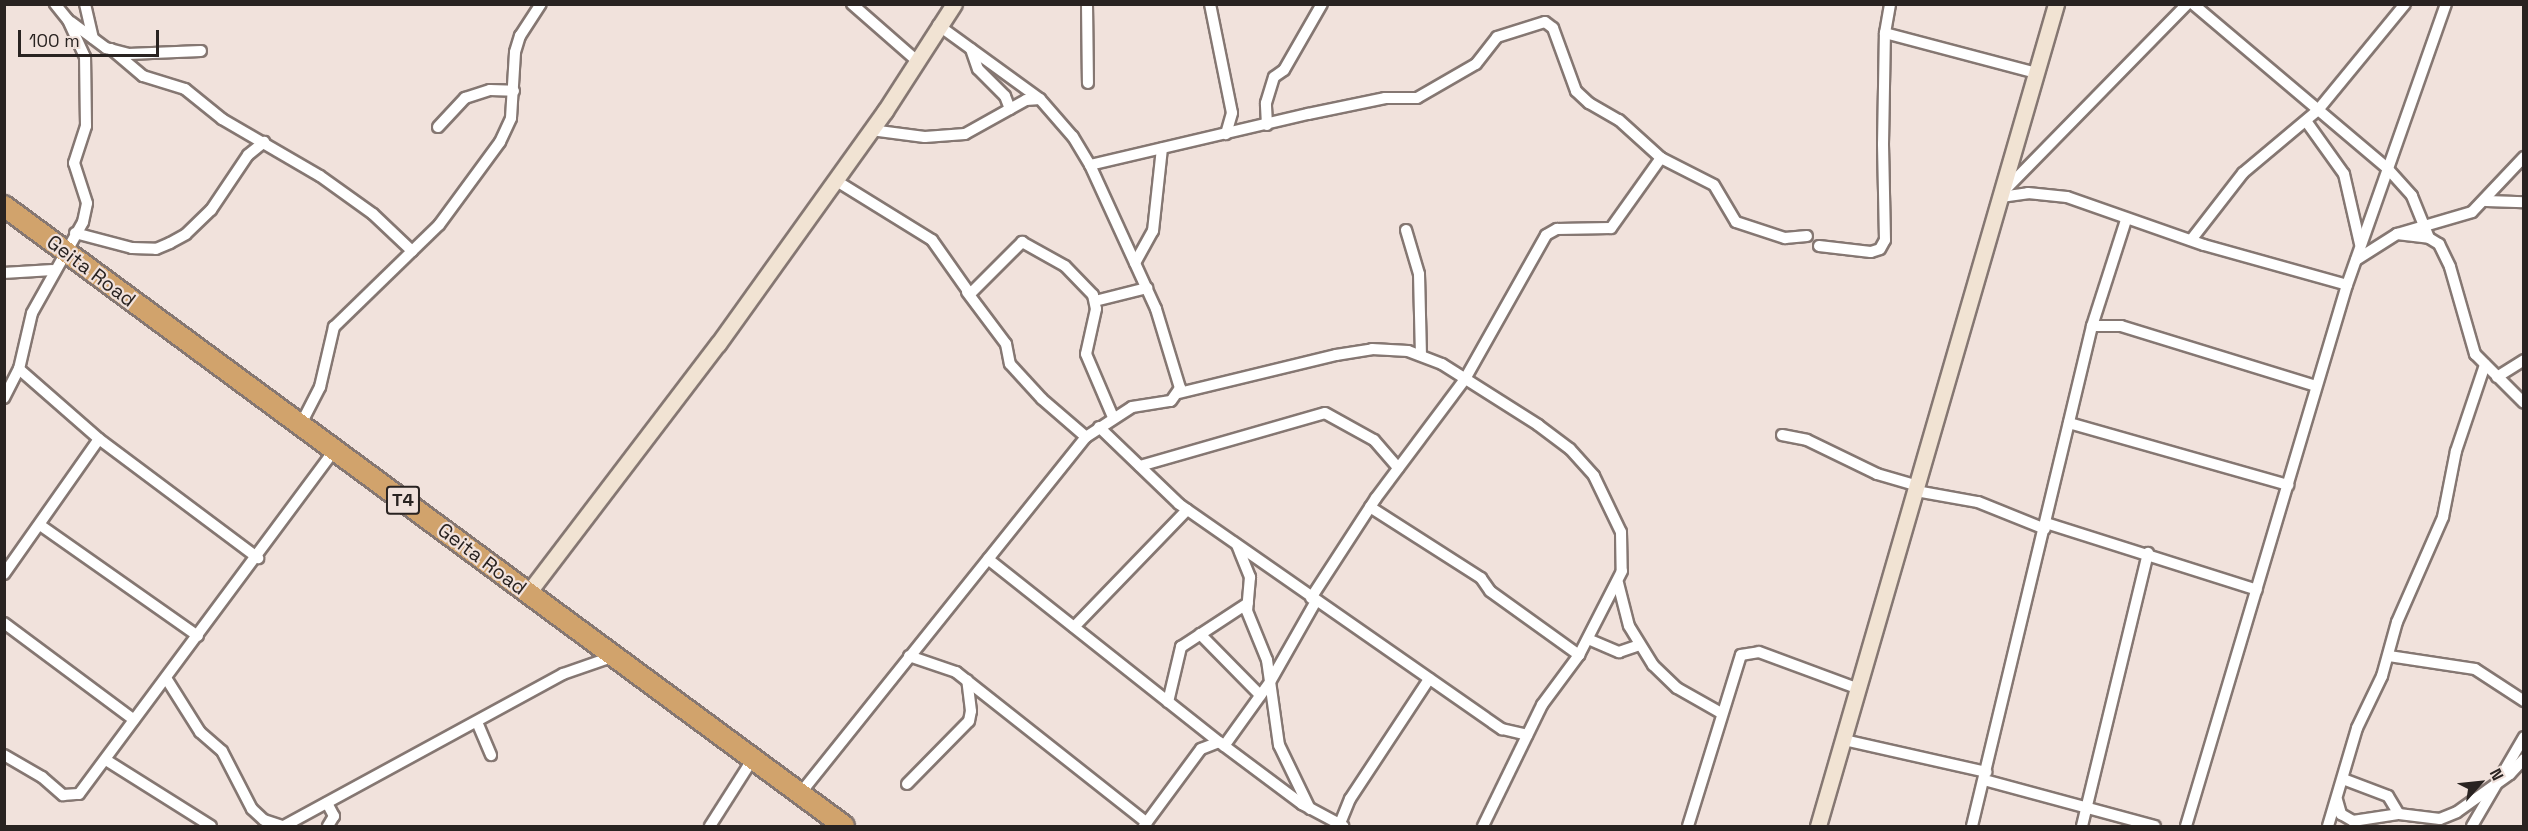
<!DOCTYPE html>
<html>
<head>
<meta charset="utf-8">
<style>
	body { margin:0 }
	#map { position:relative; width:2528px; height:831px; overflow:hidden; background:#f1e2dc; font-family:"Space Grotesk",sans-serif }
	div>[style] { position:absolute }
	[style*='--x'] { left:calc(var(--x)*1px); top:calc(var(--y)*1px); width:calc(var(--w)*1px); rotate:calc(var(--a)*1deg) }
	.roads { filter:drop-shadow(2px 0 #857772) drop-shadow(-2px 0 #857772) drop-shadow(0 2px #857772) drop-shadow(0 -2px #857772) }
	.street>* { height:10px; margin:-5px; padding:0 5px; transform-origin:5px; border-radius:5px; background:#fff }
	.secondary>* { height:15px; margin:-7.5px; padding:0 7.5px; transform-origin:7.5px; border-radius:7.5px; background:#f1e3d3 }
	.highway>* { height:20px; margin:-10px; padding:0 10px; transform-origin:10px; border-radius:10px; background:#d1a36c }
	span { translate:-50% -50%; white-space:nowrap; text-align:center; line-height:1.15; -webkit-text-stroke:4.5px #f1e2dc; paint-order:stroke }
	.shield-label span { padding:2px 4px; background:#f1e2dc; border:2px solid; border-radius:4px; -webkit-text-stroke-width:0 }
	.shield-label { font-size:18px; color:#292321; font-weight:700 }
	.street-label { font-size:20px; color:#292321 }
	.frame { position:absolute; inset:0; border:6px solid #292321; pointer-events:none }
	.north { position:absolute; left:2450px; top:753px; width:60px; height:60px; -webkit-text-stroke:4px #f1e2dc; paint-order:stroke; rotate:63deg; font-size:16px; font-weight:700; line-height:24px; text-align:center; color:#292321 }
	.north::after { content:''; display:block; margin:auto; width:21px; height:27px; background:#292321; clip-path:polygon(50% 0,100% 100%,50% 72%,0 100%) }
	.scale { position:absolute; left:18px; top:30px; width:141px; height:27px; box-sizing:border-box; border:3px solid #292321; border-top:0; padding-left:8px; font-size:18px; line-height:21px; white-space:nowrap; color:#292321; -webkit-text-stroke:4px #f1e2dc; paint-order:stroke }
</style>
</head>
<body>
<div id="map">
	<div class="roads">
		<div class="street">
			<i style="--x:85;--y:4;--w:35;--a:77"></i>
			<i style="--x:852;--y:4;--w:85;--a:41.2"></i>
			<i style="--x:1087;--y:4;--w:79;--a:89.3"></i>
			<i style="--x:1210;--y:4;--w:111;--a:78.6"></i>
			<i style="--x:1232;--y:113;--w:22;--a:106"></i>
			<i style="--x:2193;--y:4;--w:255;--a:40.2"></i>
			<i style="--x:2388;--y:169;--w:36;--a:48"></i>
			<i style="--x:2412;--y:196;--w:45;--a:68"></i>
			<i style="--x:71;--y:22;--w:44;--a:36.6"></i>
			<i style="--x:106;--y:48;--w:23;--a:15"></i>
			<i style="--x:128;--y:54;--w:73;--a:-2.4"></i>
			<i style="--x:1885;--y:33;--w:156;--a:14.8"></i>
			<i style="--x:111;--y:49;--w:42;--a:40.2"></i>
			<i style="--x:143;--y:76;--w:44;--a:17.2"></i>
			<i style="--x:185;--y:89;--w:48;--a:39"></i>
			<i style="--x:222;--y:119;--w:113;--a:30.2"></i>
			<i style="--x:320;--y:176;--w:65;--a:35.6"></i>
			<i style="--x:373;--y:214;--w:54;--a:43.5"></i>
			<i style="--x:971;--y:49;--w:21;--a:71"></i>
			<i style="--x:978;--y:69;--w:38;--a:45"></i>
			<i style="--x:1005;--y:96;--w:14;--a:69"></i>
			<i style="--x:2306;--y:121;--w:65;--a:54.4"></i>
			<i style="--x:2344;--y:174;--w:72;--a:77.1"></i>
			<i style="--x:1267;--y:125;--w:22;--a:-93"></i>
			<i style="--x:1266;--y:103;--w:27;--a:-73"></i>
			<i style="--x:1274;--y:77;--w:12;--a:-35"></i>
			<i style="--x:1284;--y:70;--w:76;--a:-60.1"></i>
			<i style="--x:438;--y:127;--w:40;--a:-47"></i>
			<i style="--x:465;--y:98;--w:26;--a:-18"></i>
			<i style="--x:490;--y:90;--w:24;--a:2"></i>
			<i style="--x:871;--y:130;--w:54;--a:7.4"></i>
			<i style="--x:925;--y:137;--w:40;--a:-4.3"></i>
			<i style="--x:965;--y:134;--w:70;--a:-29.1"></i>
			<i style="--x:1026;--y:100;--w:14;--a:-4"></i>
			<i style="--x:1090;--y:165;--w:224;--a:-13.2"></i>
			<i style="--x:1308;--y:114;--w:79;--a:-11.7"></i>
			<i style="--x:1385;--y:98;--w:32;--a:0"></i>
			<i style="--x:1417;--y:98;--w:68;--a:-30"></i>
			<i style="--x:1476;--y:64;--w:34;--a:-52"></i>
			<i style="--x:1497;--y:37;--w:50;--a:-17.4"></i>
			<i style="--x:1545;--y:22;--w:10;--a:37"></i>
			<i style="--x:1553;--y:28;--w:67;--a:69.9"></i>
			<i style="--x:1576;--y:91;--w:18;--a:43"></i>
			<i style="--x:1589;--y:103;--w:34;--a:30"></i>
			<i style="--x:1619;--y:120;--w:57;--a:42.1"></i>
			<i style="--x:1661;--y:158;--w:59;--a:27"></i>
			<i style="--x:1714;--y:185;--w:43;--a:59.3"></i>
			<i style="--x:1736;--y:222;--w:52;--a:18.1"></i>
			<i style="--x:1785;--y:238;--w:22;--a:-5"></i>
			<i style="--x:835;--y:180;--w:114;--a:31.7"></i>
			<i style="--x:932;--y:240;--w:66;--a:54.9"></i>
			<i style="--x:970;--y:294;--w:74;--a:-45"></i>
			<i style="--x:1022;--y:242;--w:49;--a:29.2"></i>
			<i style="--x:1065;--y:266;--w:40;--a:46"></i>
			<i style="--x:1093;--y:295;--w:14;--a:78"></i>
			<i style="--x:1096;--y:309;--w:46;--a:102.5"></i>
			<i style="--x:1086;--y:354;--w:69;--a:66.8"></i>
			<i style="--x:2002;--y:193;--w:264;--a:-45.6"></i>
			<i style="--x:2001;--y:197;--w:27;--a:-8"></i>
			<i style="--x:2028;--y:193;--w:39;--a:6"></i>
			<i style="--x:2067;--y:197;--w:145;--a:19.3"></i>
			<i style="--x:2204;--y:245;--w:148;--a:15.6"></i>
			<i style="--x:2486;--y:201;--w:38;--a:2"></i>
			<i style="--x:1406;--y:230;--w:46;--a:73.5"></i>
			<i style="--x:1419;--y:274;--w:81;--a:88.6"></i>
			<i style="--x:75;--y:233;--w:59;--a:14.7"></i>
			<i style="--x:132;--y:248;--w:24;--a:2"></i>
			<i style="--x:156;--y:249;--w:15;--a:-23"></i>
			<i style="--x:170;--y:243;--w:18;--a:-29"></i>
			<i style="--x:186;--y:234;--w:35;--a:-44"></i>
			<i style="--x:211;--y:210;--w:66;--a:-56.1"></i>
			<i style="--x:248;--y:155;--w:21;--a:-39"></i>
			<i style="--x:2397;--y:234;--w:32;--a:7"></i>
			<i style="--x:2429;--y:238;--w:12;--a:31"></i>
			<i style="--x:2439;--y:244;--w:25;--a:64"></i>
			<i style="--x:2450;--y:267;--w:91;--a:74"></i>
			<i style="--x:2475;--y:354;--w:69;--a:45"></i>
			<i style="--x:2191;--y:240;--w:85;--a:-52.2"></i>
			<i style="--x:2243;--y:173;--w:98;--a:-40"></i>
			<i style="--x:2318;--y:110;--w:137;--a:-50.6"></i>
			<i style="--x:1819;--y:246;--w:52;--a:6.6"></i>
			<i style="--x:1871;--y:252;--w:9;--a:-18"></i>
			<i style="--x:1880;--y:249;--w:10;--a:-61"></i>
			<i style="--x:1885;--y:240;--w:96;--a:-91.2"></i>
			<i style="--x:1883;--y:144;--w:111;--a:-89"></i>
			<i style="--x:1885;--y:33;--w:29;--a:-80"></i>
			<i style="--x:2356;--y:260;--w:49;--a:-32.4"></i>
			<i style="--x:2397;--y:234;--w:78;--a:-16.3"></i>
			<i style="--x:2472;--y:212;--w:76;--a:-46.6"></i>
			<i style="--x:1135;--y:263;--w:37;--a:-61"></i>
			<i style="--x:1153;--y:231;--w:83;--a:-83.8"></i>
			<i style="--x:4;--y:273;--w:48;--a:-3.6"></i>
			<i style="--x:967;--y:292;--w:65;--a:53.1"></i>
			<i style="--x:1006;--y:344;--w:20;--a:79"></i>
			<i style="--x:1010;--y:364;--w:47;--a:47.6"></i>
			<i style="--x:1042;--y:399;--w:58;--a:40.8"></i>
			<i style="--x:1095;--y:301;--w:54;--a:-14"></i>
			<i style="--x:2092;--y:326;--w:29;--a:0"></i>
			<i style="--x:2121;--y:326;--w:204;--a:17.1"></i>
			<i style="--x:19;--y:369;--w:106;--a:41.2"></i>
			<i style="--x:99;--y:439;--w:199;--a:36.8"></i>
			<i style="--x:2497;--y:377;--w:32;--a:-32"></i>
			<i style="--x:1179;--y:393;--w:162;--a:-13.6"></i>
			<i style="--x:1336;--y:355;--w:36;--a:-9"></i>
			<i style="--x:1372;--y:349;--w:36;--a:3"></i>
			<i style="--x:1408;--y:351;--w:36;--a:21"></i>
			<i style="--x:1442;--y:364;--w:114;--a:32.4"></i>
			<i style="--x:1538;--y:425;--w:40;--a:37"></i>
			<i style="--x:1570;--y:449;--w:36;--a:48"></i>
			<i style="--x:1594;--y:476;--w:62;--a:64.3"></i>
			<i style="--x:1621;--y:532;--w:39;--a:89"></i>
			<i style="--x:1622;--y:571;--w:94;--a:117.1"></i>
			<i style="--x:1579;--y:655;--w:62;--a:126.5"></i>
			<i style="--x:1542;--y:705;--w:135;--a:116"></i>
			<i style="--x:4;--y:398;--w:33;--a:-63"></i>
			<i style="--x:19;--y:369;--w:57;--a:-76.9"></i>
			<i style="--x:32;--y:313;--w:104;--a:-60.7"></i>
			<i style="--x:83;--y:222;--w:19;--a:-78"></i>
			<i style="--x:87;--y:203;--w:42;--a:-108"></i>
			<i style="--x:74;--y:163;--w:39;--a:-72"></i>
			<i style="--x:86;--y:126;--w:69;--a:-90.8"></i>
			<i style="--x:85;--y:57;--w:41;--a:-114.7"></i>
			<i style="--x:68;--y:20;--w:21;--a:-129"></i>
			<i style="--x:2069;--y:423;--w:228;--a:15.8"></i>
			<i style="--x:301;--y:424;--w:42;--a:-62.8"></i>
			<i style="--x:320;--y:387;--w:62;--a:-76.9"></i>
			<i style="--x:334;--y:327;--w:146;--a:-44.2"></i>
			<i style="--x:439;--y:225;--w:103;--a:-53.7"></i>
			<i style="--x:500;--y:142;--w:26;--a:-65"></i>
			<i style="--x:511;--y:118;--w:66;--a:-86.5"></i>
			<i style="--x:515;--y:52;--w:17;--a:-73"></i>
			<i style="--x:520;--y:36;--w:38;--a:-57"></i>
			<i style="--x:1099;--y:427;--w:111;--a:43.9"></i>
			<i style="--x:1179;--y:504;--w:394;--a:34.9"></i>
			<i style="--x:1502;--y:729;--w:26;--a:13"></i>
			<i style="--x:1782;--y:435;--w:25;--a:11"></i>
			<i style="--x:1807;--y:440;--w:78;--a:25.9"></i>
			<i style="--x:1877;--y:474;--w:43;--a:16.3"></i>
			<i style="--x:1140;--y:466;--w:192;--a:-16"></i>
			<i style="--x:1325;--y:413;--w:56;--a:28.9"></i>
			<i style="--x:1374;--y:440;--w:37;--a:49"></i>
			<i style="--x:1916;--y:491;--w:63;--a:10.1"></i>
			<i style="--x:1978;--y:502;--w:72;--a:21.9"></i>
			<i style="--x:1370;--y:507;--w:132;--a:32.6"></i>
			<i style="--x:1481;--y:578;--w:16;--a:55"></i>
			<i style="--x:1490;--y:591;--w:110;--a:35.7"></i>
			<i style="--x:2046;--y:523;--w:221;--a:17.6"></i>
			<i style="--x:40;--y:525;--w:193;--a:35.1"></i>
			<i style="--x:1237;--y:545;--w:35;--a:68"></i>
			<i style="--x:1250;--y:577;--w:34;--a:95"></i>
			<i style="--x:1247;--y:611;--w:53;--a:67.8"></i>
			<i style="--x:1267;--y:660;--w:86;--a:82"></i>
			<i style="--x:1279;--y:745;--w:71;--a:64.2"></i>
			<i style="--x:988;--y:559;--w:295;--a:38.4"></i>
			<i style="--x:1219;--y:742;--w:104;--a:36.8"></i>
			<i style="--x:1302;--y:804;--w:47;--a:28.2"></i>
			<i style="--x:4;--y:574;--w:165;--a:-54.9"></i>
			<i style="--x:1618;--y:583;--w:44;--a:75.7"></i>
			<i style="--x:1629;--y:626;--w:46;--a:58.4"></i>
			<i style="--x:1653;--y:665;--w:33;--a:44"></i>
			<i style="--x:1677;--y:688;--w:51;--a:29.6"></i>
			<i style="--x:1311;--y:598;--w:119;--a:-57"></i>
			<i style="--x:1376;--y:498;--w:149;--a:-53.2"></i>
			<i style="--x:1465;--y:379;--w:165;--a:-60.6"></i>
			<i style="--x:1546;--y:235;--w:13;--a:-29"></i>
			<i style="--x:1557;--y:229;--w:54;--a:-1.1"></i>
			<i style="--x:1611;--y:228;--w:86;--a:-54.5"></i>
			<i style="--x:4;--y:623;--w:162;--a:36.7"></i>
			<i style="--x:1074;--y:627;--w:163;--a:-46"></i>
			<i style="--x:1200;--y:634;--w:86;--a:45.5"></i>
			<i style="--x:1588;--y:639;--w:34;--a:23"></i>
			<i style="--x:1619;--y:652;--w:21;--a:-19"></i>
			<i style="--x:909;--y:656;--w:50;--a:18.8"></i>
			<i style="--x:956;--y:672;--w:243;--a:38.3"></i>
			<i style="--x:2389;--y:656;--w:87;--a:8.6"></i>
			<i style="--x:2475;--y:669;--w:59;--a:33.1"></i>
			<i style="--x:166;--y:678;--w:64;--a:57.8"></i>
			<i style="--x:200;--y:732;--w:29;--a:41"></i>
			<i style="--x:222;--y:751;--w:65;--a:62.7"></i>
			<i style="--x:252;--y:809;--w:16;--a:43"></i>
			<i style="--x:264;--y:820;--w:20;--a:18"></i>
			<i style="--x:1168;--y:702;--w:57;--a:-76.7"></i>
			<i style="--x:1181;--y:647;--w:80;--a:-33.3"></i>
			<i style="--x:477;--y:722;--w:36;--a:67"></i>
			<i style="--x:1844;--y:740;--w:146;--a:12.7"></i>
			<i style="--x:1224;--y:746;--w:79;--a:-54.3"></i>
			<i style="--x:1270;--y:682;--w:93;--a:-60.4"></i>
			<i style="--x:4;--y:755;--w:44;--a:30.1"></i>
			<i style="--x:42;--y:777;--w:28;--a:41"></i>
			<i style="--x:63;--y:795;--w:16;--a:-4"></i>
			<i style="--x:79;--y:794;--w:430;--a:-53.4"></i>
			<i style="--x:106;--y:760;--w:124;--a:32.2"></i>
			<i style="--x:2343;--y:779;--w:48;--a:20.7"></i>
			<i style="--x:2388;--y:796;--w:21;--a:59"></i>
			<i style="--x:1984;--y:780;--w:177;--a:15.1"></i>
			<i style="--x:907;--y:784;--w:88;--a:-45.5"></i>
			<i style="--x:969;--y:721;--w:10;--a:-79"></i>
			<i style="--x:971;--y:711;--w:31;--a:-97"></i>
			<i style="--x:799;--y:795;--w:459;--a:-51.3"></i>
			<i style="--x:1086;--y:437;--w:55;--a:-33.1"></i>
			<i style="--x:1132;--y:407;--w:39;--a:-9"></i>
			<i style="--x:1171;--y:401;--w:16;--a:-55"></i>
			<i style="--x:1180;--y:388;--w:83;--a:-106.9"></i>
			<i style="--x:1156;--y:309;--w:158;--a:-114.6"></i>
			<i style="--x:1090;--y:165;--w:33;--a:-121"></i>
			<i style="--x:1073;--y:137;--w:50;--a:-131"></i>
			<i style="--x:1040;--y:99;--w:126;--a:-144"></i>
			<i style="--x:2337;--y:800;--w:15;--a:74"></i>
			<i style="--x:2341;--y:814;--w:14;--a:30"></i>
			<i style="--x:2353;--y:821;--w:47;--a:-8.7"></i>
			<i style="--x:2399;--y:814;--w:41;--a:7"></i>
			<i style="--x:2440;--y:819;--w:18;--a:-22"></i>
			<i style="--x:2457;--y:812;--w:65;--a:-35.6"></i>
			<i style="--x:2510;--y:774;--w:21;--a:-47"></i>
			<i style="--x:327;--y:803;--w:15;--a:62"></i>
			<i style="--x:334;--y:816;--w:12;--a:121"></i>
			<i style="--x:284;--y:826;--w:318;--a:-28.6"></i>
			<i style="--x:563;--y:674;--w:52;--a:-19.1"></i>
			<i style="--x:710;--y:826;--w:78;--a:-57.5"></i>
			<i style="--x:1144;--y:826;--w:96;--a:-53.5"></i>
			<i style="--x:1201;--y:749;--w:19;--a:-21"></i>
			<i style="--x:1339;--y:826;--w:29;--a:-68"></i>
			<i style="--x:1350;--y:799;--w:144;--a:-56.6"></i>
			<i style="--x:1688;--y:826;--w:179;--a:-72.8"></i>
			<i style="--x:1741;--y:655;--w:18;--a:-9"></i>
			<i style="--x:1759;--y:652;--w:107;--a:20.3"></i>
			<i style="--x:1972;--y:826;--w:514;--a:-76.5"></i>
			<i style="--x:2092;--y:326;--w:111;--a:-72.2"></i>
			<i style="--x:2082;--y:826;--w:281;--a:-76.4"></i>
			<i style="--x:2186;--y:826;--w:564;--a:-73.43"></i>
			<i style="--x:2347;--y:285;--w:298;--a:-70.6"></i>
			<i style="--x:2328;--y:826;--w:102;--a:-73.5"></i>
			<i style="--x:2357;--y:728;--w:58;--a:-64.3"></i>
			<i style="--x:2382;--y:676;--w:56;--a:-74.5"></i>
			<i style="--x:2397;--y:622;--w:115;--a:-66.3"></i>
			<i style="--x:2443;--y:517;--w:67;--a:-78.9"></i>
			<i style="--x:2456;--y:451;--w:91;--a:-71.4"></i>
			<i style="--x:2472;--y:826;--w:103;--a:-59.7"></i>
		</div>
		<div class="secondary">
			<i style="--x:528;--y:593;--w:313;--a:-52.7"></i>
			<i style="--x:718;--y:344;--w:287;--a:-54.4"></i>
			<i style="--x:885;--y:111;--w:127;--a:-57.2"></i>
			<i style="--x:1818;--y:826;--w:856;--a:-73.85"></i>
		</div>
		<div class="highway">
			<i style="--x:4;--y:206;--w:1044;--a:36.43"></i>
		</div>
	</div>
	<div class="shield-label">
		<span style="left:403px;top:500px">T4</span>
	</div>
	<div class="street-label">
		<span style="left:91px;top:271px;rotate:37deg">Geita Road</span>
		<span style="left:482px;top:559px;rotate:37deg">Geita Road</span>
	</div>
	<div class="frame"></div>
	<div class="north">N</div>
	<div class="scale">100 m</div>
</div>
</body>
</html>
